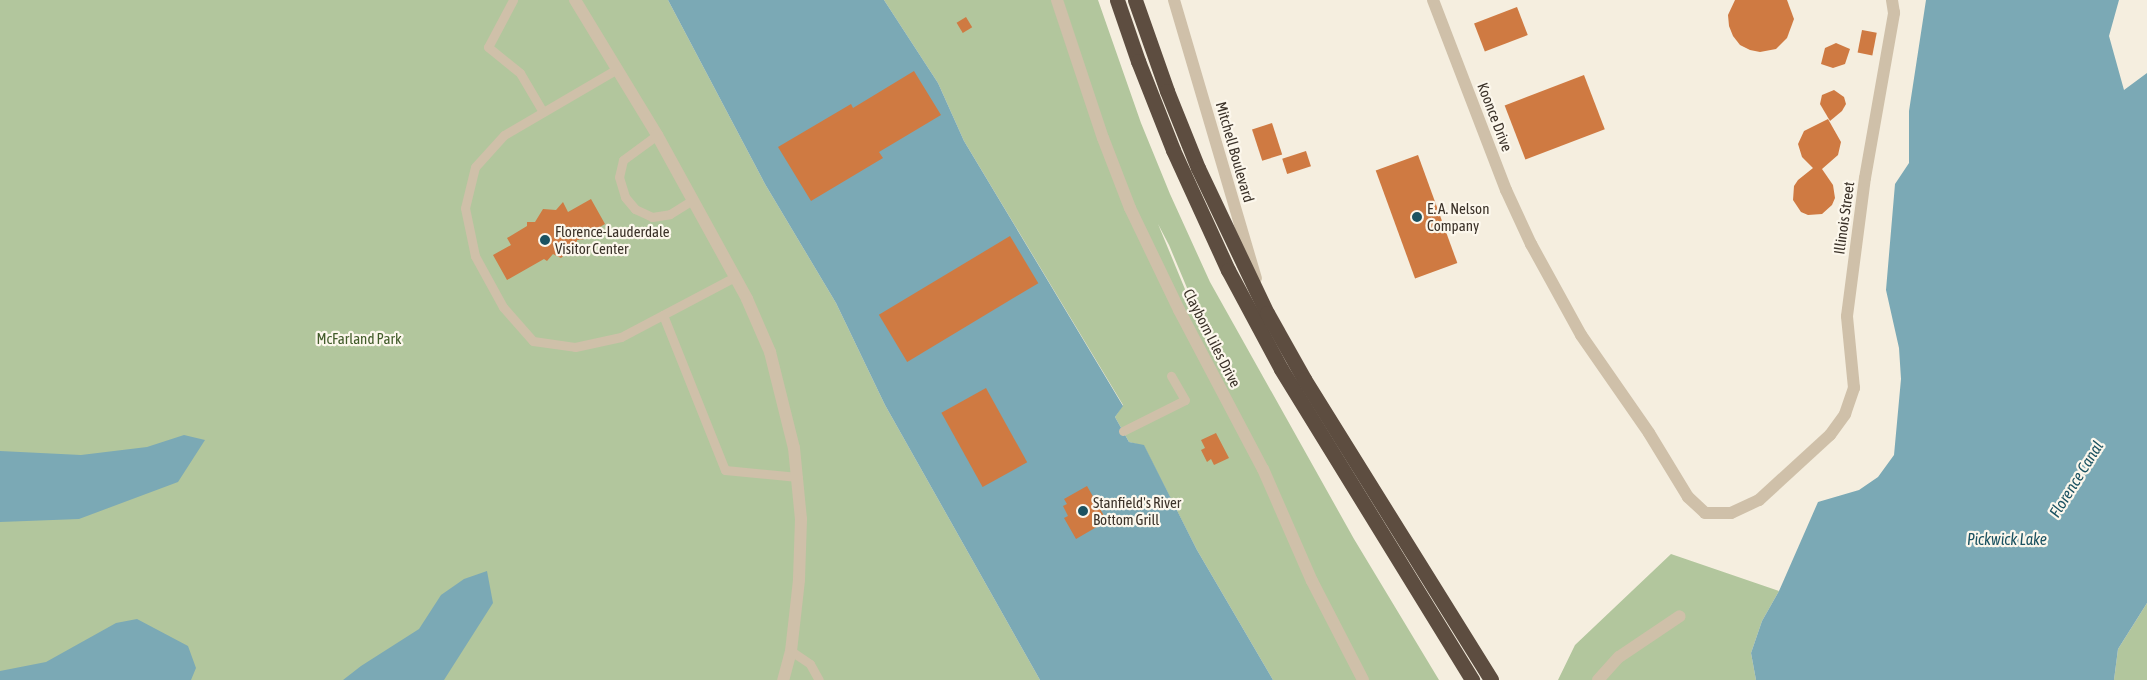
<!DOCTYPE html>
<html>
<head>
<meta charset="utf-8">
<style>
	body { margin:0 }
	#map { position:relative; width:2147px; height:680px; overflow:hidden; background:#f5eedf; font-family:"Asap Condensed",sans-serif }
	div>[style] { position:absolute }
	[style*='--x'] { left:calc(var(--x)*1px); top:calc(var(--y)*1px); width:calc(var(--w)*1px); rotate:calc(var(--a)*1deg) }
	.green>* { inset:0; background:#b2c69d }
	.water>* { inset:0; background:#7ba9b5 }
	.building>* { inset:0; background:#cf7a42; transform-origin:0 0 }
	.lane>* { height:9px; margin:-4.5px; padding:0 4.5px; transform-origin:4.5px; border-radius:4.5px; background:#cfc0a9 }
	.street>* { height:12px; margin:-6px; padding:0 6px; transform-origin:6px; border-radius:6px; background:#cfc0a9 }
	.highway>* { height:15px; margin:-7.5px; padding:0 7.5px; transform-origin:7.5px; border-radius:7.5px; background:#5d4d40 }
	.dots>* { width:14px; height:14px; translate:-50% -50%; box-sizing:border-box; border:2px solid #fcf7ec; border-radius:50% }
	span { translate:-50% -50%; white-space:nowrap; text-align:center; line-height:1.15; -webkit-text-stroke:4.5px #fcf7ec; paint-order:stroke }
	.street-label { font-size:15px; color:#3b3229 }
	.poi-label { font-size:15px; color:#3b3229 }
	.left { translate:0 -50%; text-align:left }
	.park-label { font-size:15px; color:#425c2b }
	.water-label { font-size:16px; color:#1b5261; font-style:italic }
</style>
</head>
<body>
<div id="map">
	<div class="green">
		<i style="clip-path:polygon(0 0,668px 0,765px 184px,836px 303px,885px 405px,1040px 680px,0 680px)"></i>
		<i style="clip-path:polygon(evenodd,884px 0,1098px 0,1141px 123px,1170px 194px,1210px 282px,1354px 539px,1439px 680px,1273px 680px,1197px 550px,1144px 446px,1129px 442px,1115px 417px,1123px 405px,964px 141px,938px 83px,884px 0,1158px 224px,1169px 245px,1195px 307px,1187px 294px,1158px 224px)"></i>
		<i style="clip-path:polygon(1671px 554px,1779px 591px,1762px 621px,1751px 653px,1756px 680px,1558px 680px,1575px 645px)"></i>
		<i style="clip-path:polygon(2147px 603px,2147px 680px,2114px 680px,2118px 649px)"></i>
	</div>
	<div class="water">
		<i style="clip-path:polygon(668px 0,884px 0,938px 83px,964px 141px,1123px 406px,1115px 417px,1129px 442px,1144px 445px,1197px 550px,1273px 680px,1040px 680px,885px 405px,836px 303px,765px 184px)"></i>
		<i style="clip-path:polygon(1926px 0,2119px 0,2109px 36px,2124px 90px,2147px 73px,2147px 603px,2118px 649px,2114px 680px,1756px 680px,1751px 653px,1762px 621px,1779px 591px,1818px 502px,1859px 490px,1878px 477px,1894px 455px,1901px 379px,1899px 348px,1886px 290px,1895px 184px,1909px 163px,1909px 111px)"></i>
		<i style="clip-path:polygon(184px 435px,205px 440px,178px 482px,79px 519px,0 522px,0 451px,81px 455px,147px 447px)"></i>
		<i style="clip-path:polygon(487px 571px,493px 603px,444px 680px,343px 680px,361px 666px,419px 629px,441px 595px,464px 579px)"></i>
		<i style="clip-path:polygon(137px 619px,188px 646px,196px 668px,191px 680px,0 680px,0 671px,46px 662px,116px 623px)"></i>
	</div>
	<div class="building">
		<i style="clip-path:polygon(1735px 0,1787px 0,1794px 19px,1787px 38px,1776px 49px,1760px 52px,1750px 50px,1740px 45px,1733px 36px,1729px 26px,1728px 15px)"></i>
		<i style="left:1517px;top:7px;width:30px;height:46px;rotate:69deg"></i>
		<i style="left:966px;top:17px;width:12px;height:11px;rotate:59deg"></i>
		<i style="left:1862px;top:30px;width:15px;height:23px;rotate:11deg"></i>
		<i style="clip-path:polygon(1836px 43px,1850px 49px,1845px 64px,1833px 68px,1821px 64px,1825px 48px)"></i>
		<i style="clip-path:polygon(914px 71px,941px 115px,879px 152px,883px 158px,811px 201px,778px 147px,851px 104px,853px 108px)"></i>
		<i style="left:1584px;top:75px;width:58px;height:85px;rotate:69deg"></i>
		<i style="clip-path:polygon(1834px 90px,1844px 97px,1846px 104px,1842px 111px,1830px 121px,1820px 104px,1822px 95px)"></i>
		<i style="clip-path:polygon(1828px 119px,1841px 142px,1838px 155px,1822px 169px,1833px 185px,1835px 198px,1832px 205px,1822px 214px,1808px 215px,1801px 212px,1793px 200px,1794px 186px,1798px 180px,1813px 168px,1802px 157px,1798px 144px,1804px 131px)"></i>
		<i style="left:1272px;top:123px;width:33px;height:21px;rotate:72deg"></i>
		<i style="left:1306px;top:151px;width:16px;height:25px;rotate:72deg"></i>
		<i style="left:1418px;top:155px;width:115px;height:45px;rotate:70deg"></i>
		<i style="clip-path:polygon(591px 199px,605px 224px,586px 235px,585px 239px,577px 240px,577px 249px,568px 252px,561px 258px,553px 254px,547px 261px,544px 259px,507px 280px,493px 255px,511px 245px,507px 238px,527px 226px,527px 222px,535px 222px,543px 209px,556px 210px,563px 202px,568px 212px)"></i>
		<i style="left:1010px;top:236px;width:55px;height:153px;rotate:59deg"></i>
		<i style="left:986px;top:388px;width:85px;height:51px;rotate:61deg"></i>
		<i style="clip-path:polygon(1216px 433px,1229px 458px,1214px 465px,1211px 459px,1207px 462px,1201px 450px,1205px 448px,1201px 440px)"></i>
		<i style="clip-path:polygon(1087px 486px,1107px 521px,1076px 539px,1064px 518px,1068px 516px,1063px 506px,1067px 504px,1064px 499px)"></i>
	</div>
	<div class="lane">
		<i style="--x:513;--y:0;--w:53;--a:118"></i>
		<i style="--x:488;--y:47;--w:41;--a:39.1"></i>
		<i style="--x:520;--y:73;--w:45;--a:59.5"></i>
		<i style="--x:617;--y:69;--w:131;--a:149.7"></i>
		<i style="--x:504;--y:135;--w:43;--a:132.2"></i>
		<i style="--x:475;--y:167;--w:42;--a:103.7"></i>
		<i style="--x:465;--y:208;--w:49;--a:78.2"></i>
		<i style="--x:475;--y:256;--w:58;--a:61.2"></i>
		<i style="--x:503;--y:307;--w:45;--a:48.6"></i>
		<i style="--x:533;--y:341;--w:42;--a:8.1"></i>
		<i style="--x:575;--y:347;--w:47;--a:-12.3"></i>
		<i style="--x:621;--y:337;--w:129;--a:-27.8"></i>
		<i style="--x:657;--y:135;--w:42;--a:143.7"></i>
		<i style="--x:623;--y:160;--w:17;--a:103"></i>
		<i style="--x:619;--y:177;--w:21;--a:73"></i>
		<i style="--x:625;--y:197;--w:16;--a:50"></i>
		<i style="--x:635;--y:209;--w:19;--a:25"></i>
		<i style="--x:652;--y:217;--w:18;--a:-9"></i>
		<i style="--x:670;--y:214;--w:26;--a:-32"></i>
		<i style="--x:663;--y:315;--w:167;--a:68.2"></i>
		<i style="--x:725;--y:470;--w:73;--a:5.5"></i>
		<i style="--x:1123;--y:431;--w:69;--a:-26.6"></i>
		<i style="--x:1185;--y:400;--w:28;--a:-120"></i>
		<i style="--x:791;--y:651;--w:23;--a:34"></i>
		<i style="--x:810;--y:664;--w:18;--a:61"></i>
	</div>
	<div class="street">
		<i style="--x:575;--y:0;--w:158;--a:58.7"></i>
		<i style="--x:657;--y:135;--w:187;--a:61.2"></i>
		<i style="--x:747;--y:299;--w:58;--a:66.5"></i>
		<i style="--x:770;--y:352;--w:99;--a:76"></i>
		<i style="--x:794;--y:448;--w:71;--a:84.4"></i>
		<i style="--x:801;--y:519;--w:61;--a:91.9"></i>
		<i style="--x:799;--y:580;--w:71;--a:96.4"></i>
		<i style="--x:791;--y:651;--w:30;--a:105"></i>
		<i style="--x:1057;--y:0;--w:145;--a:71.6"></i>
		<i style="--x:1103;--y:138;--w:75;--a:68.9"></i>
		<i style="--x:1130;--y:208;--w:113;--a:64.3"></i>
		<i style="--x:1179;--y:310;--w:180;--a:62.2"></i>
		<i style="--x:1263;--y:469;--w:122;--a:66.4"></i>
		<i style="--x:1312;--y:581;--w:111;--a:62.7"></i>
		<i style="--x:1174;--y:0;--w:290;--a:73.6"></i>
		<i style="--x:1433;--y:0;--w:204;--a:69"></i>
		<i style="--x:1506;--y:190;--w:60;--a:65.2"></i>
		<i style="--x:1531;--y:244;--w:104;--a:61.2"></i>
		<i style="--x:1581;--y:335;--w:119;--a:55.2"></i>
		<i style="--x:1649;--y:433;--w:75;--a:58.6"></i>
		<i style="--x:1688;--y:497;--w:23;--a:43"></i>
		<i style="--x:1705;--y:513;--w:26;--a:0"></i>
		<i style="--x:1731;--y:513;--w:31;--a:-25"></i>
		<i style="--x:1759;--y:500;--w:96;--a:-42.5"></i>
		<i style="--x:1830;--y:435;--w:26;--a:-54"></i>
		<i style="--x:1845;--y:414;--w:28;--a:-71"></i>
		<i style="--x:1854;--y:388;--w:72;--a:-95.6"></i>
		<i style="--x:1847;--y:316;--w:139;--a:-82.6"></i>
		<i style="--x:1865;--y:178;--w:168;--a:-80"></i>
		<i style="--x:1894;--y:13;--w:13;--a:-99"></i>
		<i style="--x:1598;--y:680;--w:31;--a:-48"></i>
		<i style="--x:1619;--y:657;--w:73;--a:-33.9"></i>
	</div>
	<div class="highway">
		<i style="--x:1117;--y:0;--w:65;--a:71"></i>
		<i style="--x:1138;--y:61;--w:96;--a:68.5"></i>
		<i style="--x:1173;--y:150;--w:132;--a:65.4"></i>
		<i style="--x:1228;--y:270;--w:112;--a:61.8"></i>
		<i style="--x:1281;--y:369;--w:365;--a:58.4"></i>
		<i style="--x:1135;--y:0;--w:96;--a:70.6"></i>
		<i style="--x:1167;--y:91;--w:83;--a:68.1"></i>
		<i style="--x:1198;--y:168;--w:161;--a:64.6"></i>
		<i style="--x:1267;--y:313;--w:76;--a:60.7"></i>
		<i style="--x:1304;--y:379;--w:354;--a:58.1"></i>
	</div>
	<div class="dots">
		<i style="left:1417px;top:217px;background:#1b5261"></i>
		<i style="left:545px;top:240px;background:#1b5261"></i>
		<i style="left:1083px;top:511px;background:#1b5261"></i>
	</div>
	<div class="street-label">
		<span style="left:1495px;top:117px;rotate:69deg">Koonce Drive</span>
		<span style="left:1235px;top:152px;rotate:74deg">Mitchell Boulevard</span>
		<span style="left:1844px;top:218px;rotate:-82deg">Illinois Street</span>
		<span style="left:1212px;top:338px;rotate:63deg">Clayborn Liles Drive</span>
	</div>
	<div class="poi-label">
		<span class="left" style="left:1427px;top:217px">E. A. Nelson<br>Company</span>
		<span class="left" style="left:555px;top:240px">Florence-Lauderdale<br>Visitor Center</span>
		<span class="left" style="left:1093px;top:511px">Stanfield's River<br>Bottom Grill</span>
	</div>
	<div class="park-label">
		<span style="left:359px;top:339px">McFarland Park</span>
	</div>
	<div class="water-label">
		<span style="left:2076px;top:479px;rotate:-58deg">Florence Canal</span>
		<span style="left:2007px;top:539px">Pickwick Lake</span>
	</div>
</div>
</body>
</html>
